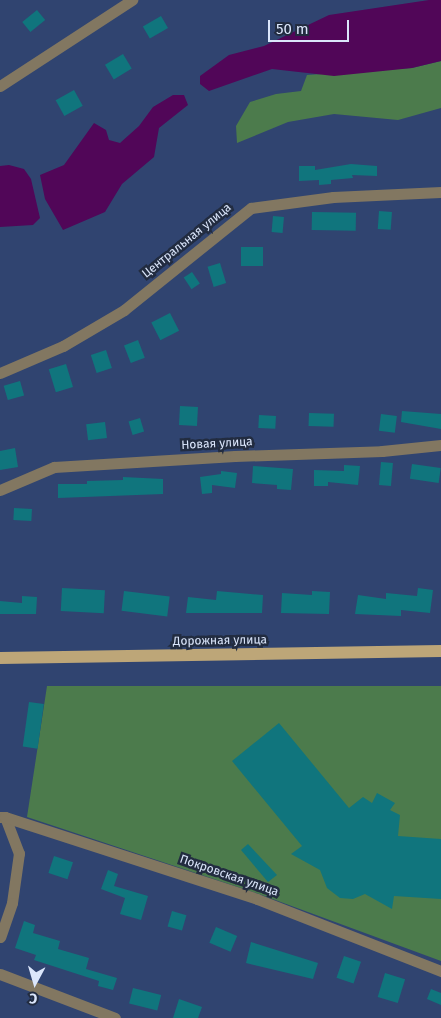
<!DOCTYPE html>
<html>
<head>
<meta charset="utf-8">
<style>
	body { margin:0 }
	#map { position:relative; width:441px; height:1018px; overflow:hidden; background:#304470; font-family:"Fira Sans",sans-serif }
	div>[style] { position:absolute }
	[style*='--x'] { left:calc(var(--x)*1px); top:calc(var(--y)*1px); width:calc(var(--w)*1px); rotate:calc(var(--a)*1deg) }
	.green>* { inset:0; background:#4c7b4c }
	.water>* { inset:0; background:#510658 }
	.building>* { inset:0; background:#10757d; transform-origin:0 0 }
	.minor>* { height:11px; margin:-5.5px; padding:0 5.5px; transform-origin:5.5px; border-radius:5.5px; background:#827761 }
	.major>* { height:12px; margin:-6px; padding:0 6px; transform-origin:6px; border-radius:6px; background:#bda678 }
	span { translate:-50% -50%; white-space:nowrap; text-align:center; line-height:1.15; -webkit-text-stroke:5px #222c40; paint-order:stroke }
	.street-label { font-size:12px; color:#dbe6fb }
	.north { position:absolute; left:10px; top:958px; width:50px; height:50px; -webkit-text-stroke:4px #222c40; paint-order:stroke; rotate:186deg; font-size:14px; font-weight:700; line-height:20px; text-align:center; color:#dbe6fb }
	.north::after { content:''; display:block; margin:auto; width:18px; height:22px; background:#dbe6fb; clip-path:polygon(50% 0,100% 100%,50% 72%,0 100%) }
	.scale { position:absolute; left:268px; top:20px; width:81px; height:22px; box-sizing:border-box; border:2px solid #dbe6fb; border-top:0; padding-left:6px; font-size:15px; line-height:18px; white-space:nowrap; color:#dbe6fb; -webkit-text-stroke:4px #222c40; paint-order:stroke }
</style>
</head>
<body>
<div id="map">
	<div class="green">
		<i style="clip-path:polygon(441px 61px,441px 108px,398px 120px,334px 114px,288px 122px,237px 143px,236px 126px,250px 102px,276px 94px,301px 91px,307px 75px,412px 68px)"></i>
		<i style="clip-path:polygon(47px 686px,441px 686px,441px 961px,259px 894px,27px 817px)"></i>
	</div>
	<div class="water">
		<i style="clip-path:polygon(429px 0,441px 0,441px 61px,412px 68px,334px 76px,272px 69px,209px 91px,200px 84px,200px 76px,229px 55px,264px 46px,329px 15px)"></i>
		<i style="clip-path:polygon(173px 95px,184px 95px,188px 105px,159px 128px,154px 157px,122px 184px,105px 212px,63px 230px,45px 199px,40px 175px,64px 165px,94px 123px,106px 130px,109px 140px,120px 143px,139px 126px,153px 107px)"></i>
		<i style="clip-path:polygon(9px 165px,24px 169px,31px 179px,40px 218px,33px 225px,0 227px,0 166px)"></i>
	</div>
	<div class="building">
		<i style="left:37px;top:10px;width:13px;height:19px;rotate:51deg"></i>
		<i style="left:161px;top:16px;width:14px;height:21px;rotate:60deg"></i>
		<i style="left:123px;top:54px;width:17px;height:21px;rotate:59deg"></i>
		<i style="left:74px;top:90px;width:18px;height:21px;rotate:61deg"></i>
		<i style="clip-path:polygon(351px 164px,377px 166px,377px 176px,352px 175px,353px 178px,331px 180px,331px 184px,319px 185px,319px 180px,299px 181px,299px 166px,315px 166px,315px 170px)"></i>
		<i style="left:379px;top:211px;width:13px;height:18px;rotate:4deg"></i>
		<i style="left:312px;top:212px;width:44px;height:18px;rotate:1deg"></i>
		<i style="left:273px;top:216px;width:11px;height:16px;rotate:5deg"></i>
		<i style="left:241px;top:247px;width:22px;height:19px"></i>
		<i style="left:220px;top:263px;width:21px;height:13px;rotate:73deg"></i>
		<i style="left:192px;top:272px;width:14px;height:10px;rotate:56deg"></i>
		<i style="left:170px;top:313px;width:20px;height:21px;rotate:63deg"></i>
		<i style="left:138px;top:340px;width:19px;height:15px;rotate:69deg"></i>
		<i style="left:106px;top:350px;width:19px;height:16px;rotate:72deg"></i>
		<i style="left:66px;top:364px;width:24px;height:18px;rotate:73deg"></i>
		<i style="left:20px;top:381px;width:15px;height:17px;rotate:74deg"></i>
		<i style="left:180px;top:406px;width:18px;height:19px;rotate:3deg"></i>
		<i style="clip-path:polygon(402px 411px,441px 414px,441px 429px,401px 422px)"></i>
		<i style="left:309px;top:413px;width:25px;height:13px;rotate:2deg"></i>
		<i style="left:381px;top:414px;width:16px;height:17px;rotate:7deg"></i>
		<i style="left:259px;top:415px;width:17px;height:13px;rotate:3deg"></i>
		<i style="left:140px;top:418px;width:14px;height:12px;rotate:73deg"></i>
		<i style="left:105px;top:422px;width:16px;height:19px;rotate:83deg"></i>
		<i style="clip-path:polygon(15px 448px,18px 467px,0 470px,0 451px)"></i>
		<i style="left:381px;top:462px;width:12px;height:23px;rotate:5deg"></i>
		<i style="left:412px;top:464px;width:29px;height:15px;rotate:8deg"></i>
		<i style="clip-path:polygon(344px 465px,360px 466px,358px 485px,328px 482px,328px 486px,314px 486px,314px 470px,344px 471px)"></i>
		<i style="clip-path:polygon(253px 466px,293px 469px,291px 490px,277px 489px,277px 485px,252px 483px)"></i>
		<i style="clip-path:polygon(221px 471px,237px 473px,235px 488px,212px 485px,212px 493px,202px 494px,200px 477px,221px 474px)"></i>
		<i style="clip-path:polygon(123px 477px,163px 479px,163px 494px,58px 498px,58px 484px,87px 484px,87px 481px,123px 480px)"></i>
		<i style="left:14px;top:508px;width:18px;height:12px;rotate:3deg"></i>
		<i style="left:62px;top:588px;width:43px;height:23px;rotate:3deg"></i>
		<i style="clip-path:polygon(418px 588px,433px 590px,430px 613px,401px 610px,401px 616px,355px 614px,358px 595px,386px 599px,386px 593px,417px 596px)"></i>
		<i style="left:124px;top:591px;width:46px;height:20px;rotate:7deg"></i>
		<i style="clip-path:polygon(217px 591px,263px 595px,262px 613px,186px 613px,188px 597px,216px 600px)"></i>
		<i style="clip-path:polygon(312px 591px,330px 592px,329px 614px,281px 613px,282px 593px,312px 595px)"></i>
		<i style="clip-path:polygon(22px 596px,37px 597px,36px 614px,0 614px,0 601px,22px 603px)"></i>
		<i style="left:29px;top:702px;width:15px;height:45px;rotate:8deg"></i>
		<i style="clip-path:polygon(279px 723px,349px 808px,363px 797px,372px 803px,377px 793px,395px 803px,390px 810px,400px 815px,398px 836px,441px 839px,441px 899px,394px 896px,392px 909px,365px 894px,353px 899px,340px 898px,327px 888px,320px 870px,291px 854px,302px 846px,232px 761px)"></i>
		<i style="clip-path:polygon(248px 844px,277px 875px,268px 882px,241px 850px)"></i>
		<i style="left:54px;top:856px;width:20px;height:18px;rotate:18deg"></i>
		<i style="clip-path:polygon(108px 870px,118px 874px,114px 886px,148px 896px,141px 920px,120px 914px,125px 898px,101px 889px)"></i>
		<i style="left:172px;top:911px;width:15px;height:16px;rotate:16deg"></i>
		<i style="clip-path:polygon(24px 921px,35px 925px,33px 933px,60px 941px,58px 949px,89px 958px,86px 969px,117px 978px,113px 990px,98px 986px,99px 981px,34px 960px,36px 955px,15px 948px)"></i>
		<i style="left:216px;top:927px;width:23px;height:17px;rotate:23deg"></i>
		<i style="clip-path:polygon(251px 942px,318px 963px,313px 979px,246px 963px)"></i>
		<i style="left:344px;top:956px;width:18px;height:23px;rotate:19deg"></i>
		<i style="left:385px;top:973px;width:21px;height:25px;rotate:17deg"></i>
		<i style="left:133px;top:988px;width:29px;height:16px;rotate:14deg"></i>
		<i style="clip-path:polygon(431px 989px,441px 993px,441px 1005px,427px 999px)"></i>
		<i style="clip-path:polygon(179px 999px,202px 1007px,198px 1018px,173px 1018px)"></i>
	</div>
	<div class="minor">
		<i style="--x:0;--y:86;--w:158;--a:-33.1"></i>
		<i style="--x:0;--y:373;--w:69;--a:-23.2"></i>
		<i style="--x:63;--y:346;--w:71;--a:-30.5"></i>
		<i style="--x:124;--y:310;--w:163;--a:-38.8"></i>
		<i style="--x:251;--y:208;--w:83;--a:-7.6"></i>
		<i style="--x:333;--y:197;--w:108;--a:-2.7"></i>
		<i style="--x:0;--y:490;--w:59;--a:-23.1"></i>
		<i style="--x:54;--y:467;--w:181;--a:-3.5"></i>
		<i style="--x:235;--y:456;--w:147;--a:-1.9"></i>
		<i style="--x:382;--y:451;--w:59;--a:-5.8"></i>
		<i style="--x:0;--y:817;--w:5;--a:0"></i>
		<i style="--x:5;--y:817;--w:39;--a:69"></i>
		<i style="--x:19;--y:853;--w:50;--a:98"></i>
		<i style="--x:12;--y:903;--w:36;--a:109"></i>
		<i style="--x:5;--y:817;--w:265;--a:18"></i>
		<i style="--x:257;--y:899;--w:198;--a:21.4"></i>
		<i style="--x:0;--y:974;--w:123;--a:20.9"></i>
	</div>
	<div class="major">
		<i style="--x:0;--y:658;--w:441;--a:-0.9"></i>
	</div>
	<div class="street-label">
		<span style="left:187px;top:241px;rotate:-39deg">Центральная улица</span>
		<span style="left:217px;top:444px;rotate:-3deg">Новая улица</span>
		<span style="left:220px;top:641px;rotate:-1deg">Дорожная улица</span>
		<span style="left:229px;top:876px;rotate:19deg">Покровская улица</span>
	</div>
	<div class="north">С</div>
	<div class="scale">50 m</div>
</div>
</body>
</html>
